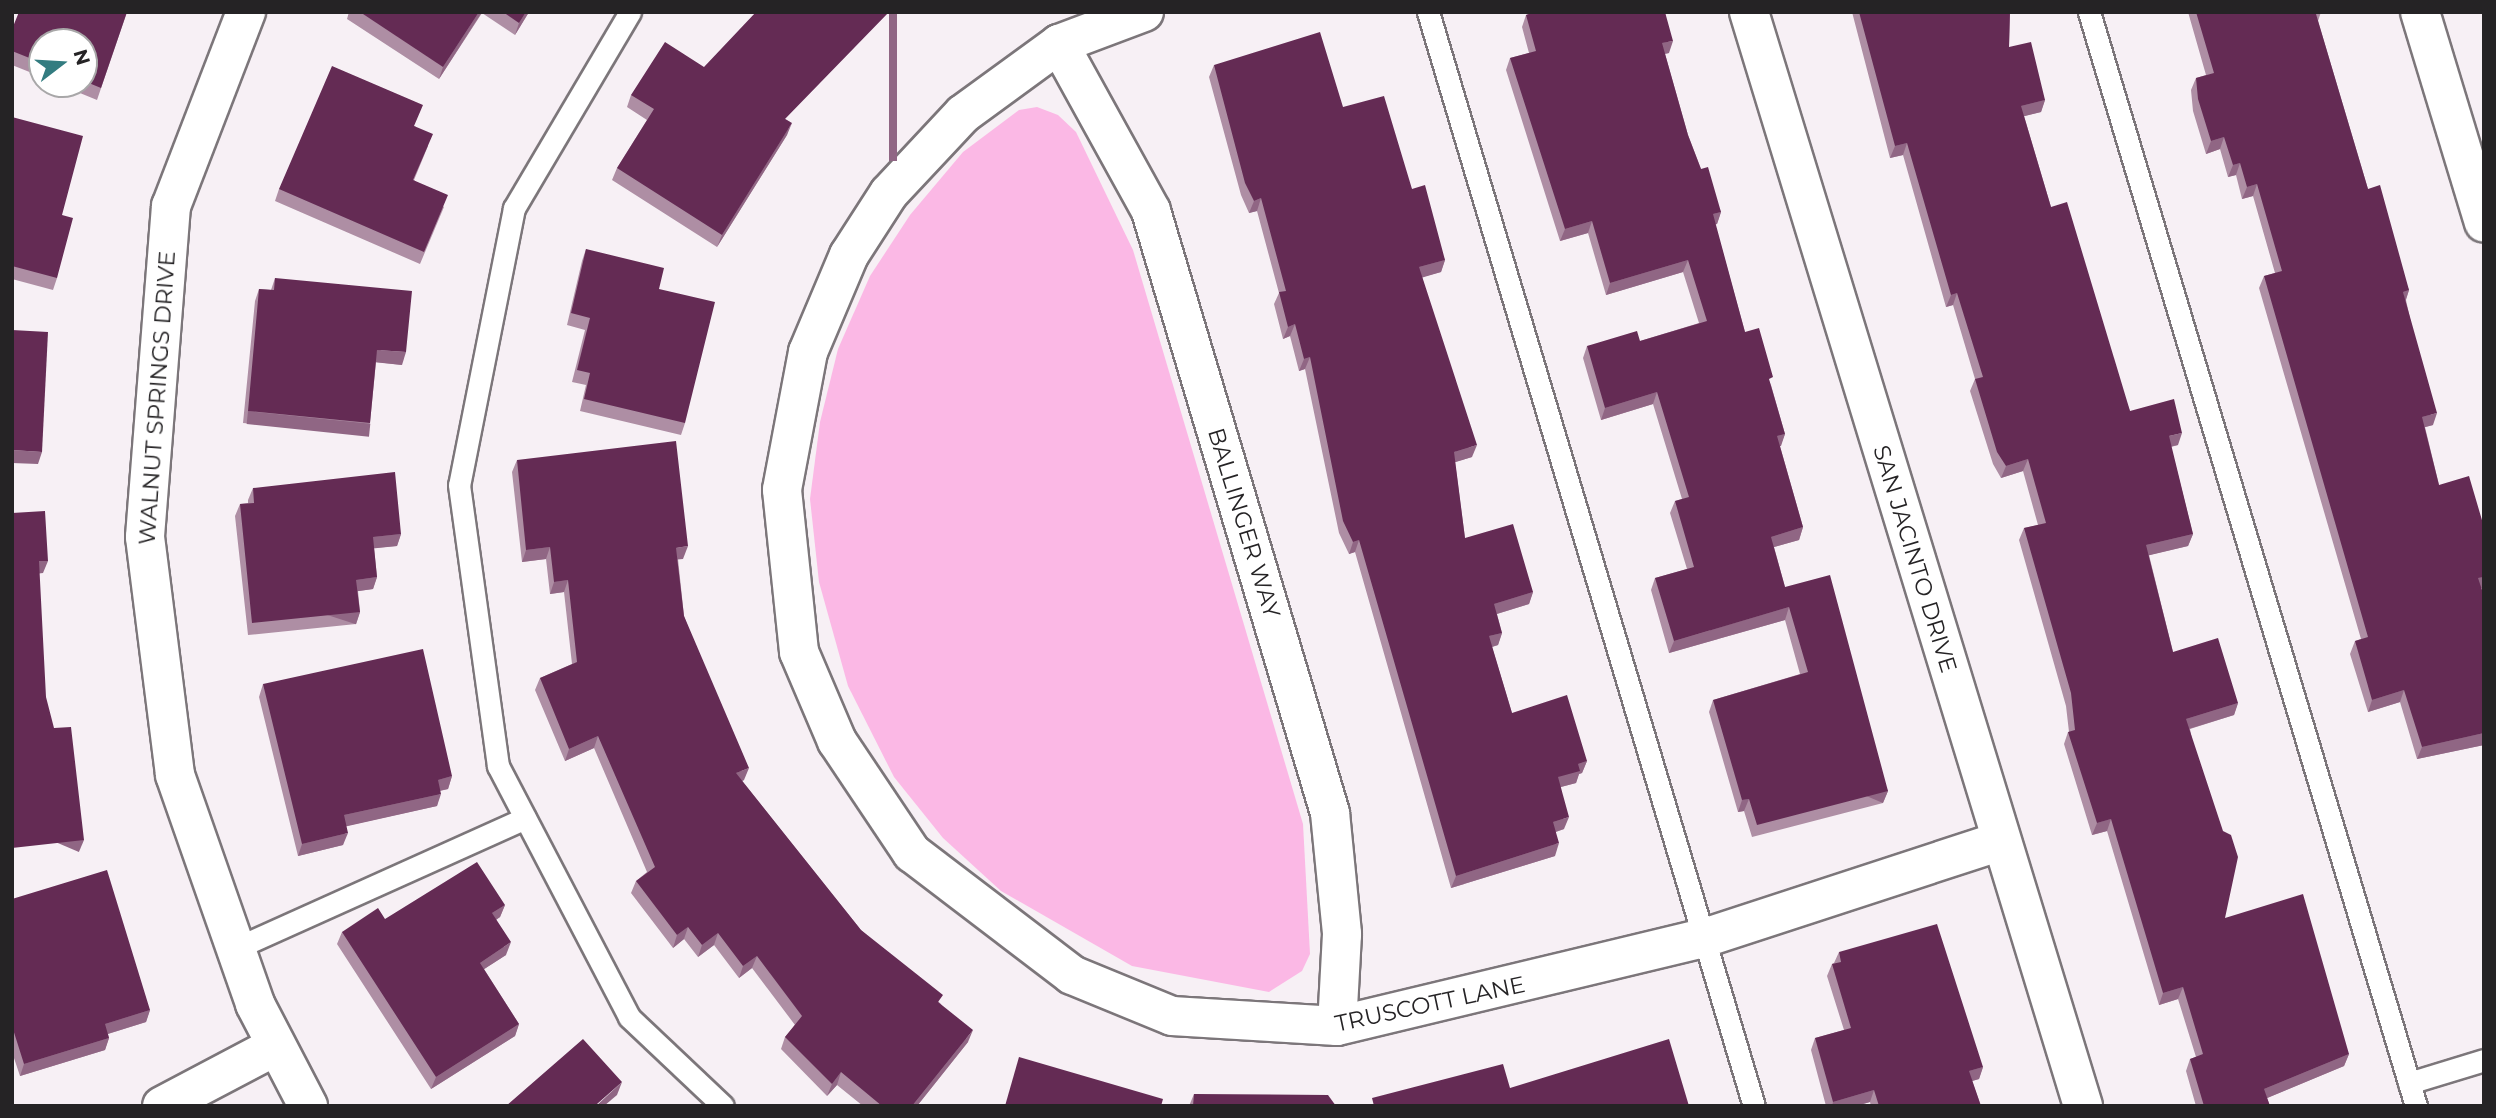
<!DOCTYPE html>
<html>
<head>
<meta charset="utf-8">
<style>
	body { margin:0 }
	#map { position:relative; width:2496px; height:1118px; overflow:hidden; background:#f7f0f5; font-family:Montserrat,sans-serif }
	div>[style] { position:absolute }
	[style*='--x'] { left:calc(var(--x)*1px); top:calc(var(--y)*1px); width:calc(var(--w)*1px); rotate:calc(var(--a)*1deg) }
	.green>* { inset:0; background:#fbb8e5 }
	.roads { filter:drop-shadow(2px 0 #7c767a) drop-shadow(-2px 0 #7c767a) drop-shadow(0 2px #7c767a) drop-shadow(0 -2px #7c767a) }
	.lane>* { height:21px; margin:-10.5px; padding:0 10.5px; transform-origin:10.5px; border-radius:10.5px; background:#fff }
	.street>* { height:38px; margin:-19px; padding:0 19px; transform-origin:19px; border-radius:19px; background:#fff }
	.wall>* { inset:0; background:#ae8ea4 }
	.shaded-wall>* { inset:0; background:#906684; transform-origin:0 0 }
	.building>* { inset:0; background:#642b54 }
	span { translate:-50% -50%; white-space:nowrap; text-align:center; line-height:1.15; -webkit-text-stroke:7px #fff; paint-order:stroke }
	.street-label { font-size:23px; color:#252325 }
	.frame { position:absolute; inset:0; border:14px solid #252325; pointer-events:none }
	.north { position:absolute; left:28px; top:28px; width:70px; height:70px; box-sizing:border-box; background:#fff; border:2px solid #a8a7a8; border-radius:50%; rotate:73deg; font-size:19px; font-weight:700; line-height:28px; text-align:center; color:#252325 }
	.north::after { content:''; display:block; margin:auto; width:24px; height:32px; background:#337c80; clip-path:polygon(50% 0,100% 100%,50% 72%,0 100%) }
</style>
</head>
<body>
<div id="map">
	<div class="green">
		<i style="clip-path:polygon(1037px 107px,1058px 115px,1076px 132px,1133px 250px,1303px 824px,1310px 954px,1302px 971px,1269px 992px,1132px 966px,1001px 891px,943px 838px,894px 777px,848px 686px,819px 582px,810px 499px,820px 422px,838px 349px,870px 276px,910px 215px,963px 152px,1019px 110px)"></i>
	</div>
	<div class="roads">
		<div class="lane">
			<i style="--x:630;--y:12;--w:228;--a:120.6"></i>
			<i style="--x:514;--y:208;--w:282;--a:101.2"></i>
			<i style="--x:459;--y:485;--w:284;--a:82.1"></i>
			<i style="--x:498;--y:766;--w:283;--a:62.4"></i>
			<i style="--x:629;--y:1017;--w:129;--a:43.4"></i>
			<i style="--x:1428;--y:12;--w:1142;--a:73.41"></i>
			<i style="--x:2089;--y:12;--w:1142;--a:73.36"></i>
			<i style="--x:234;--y:949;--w:319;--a:-24.2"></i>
			<i style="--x:2409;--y:1083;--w:78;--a:-17"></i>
		</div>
		<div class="street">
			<i style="--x:246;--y:12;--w:208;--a:111.1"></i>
			<i style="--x:171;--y:206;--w:332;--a:94.5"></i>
			<i style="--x:145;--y:537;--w:240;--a:82.8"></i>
			<i style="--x:175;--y:775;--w:243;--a:70.7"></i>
			<i style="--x:255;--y:1004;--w:115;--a:62.5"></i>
			<i style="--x:1144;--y:12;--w:91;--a:159.4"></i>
			<i style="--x:1059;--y:44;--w:119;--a:143.9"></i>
			<i style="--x:963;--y:114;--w:108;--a:133.1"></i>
			<i style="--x:889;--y:193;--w:74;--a:122.8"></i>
			<i style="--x:849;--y:255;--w:105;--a:112.9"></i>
			<i style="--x:808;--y:352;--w:140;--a:100.7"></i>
			<i style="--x:782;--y:490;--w:163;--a:84"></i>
			<i style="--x:799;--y:652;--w:97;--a:66.9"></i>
			<i style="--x:837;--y:741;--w:135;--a:56.2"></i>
			<i style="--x:912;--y:853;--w:201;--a:37.3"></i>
			<i style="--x:1072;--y:975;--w:108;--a:22.3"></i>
			<i style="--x:1172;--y:1016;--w:165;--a:3.5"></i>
			<i style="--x:1337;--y:1026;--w:377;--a:-13.5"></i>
			<i style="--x:1704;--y:938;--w:312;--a:-18.1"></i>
			<i style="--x:1749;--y:12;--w:1144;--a:73.02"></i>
			<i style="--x:2420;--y:12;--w:220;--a:73.1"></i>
			<i style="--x:1059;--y:44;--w:191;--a:61.1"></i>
			<i style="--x:1151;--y:211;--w:628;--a:73.44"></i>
			<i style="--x:1330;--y:813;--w:122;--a:84.3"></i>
			<i style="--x:1342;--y:934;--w:92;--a:93.1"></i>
			<i style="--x:162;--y:1106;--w:129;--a:-27.8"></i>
		</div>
	</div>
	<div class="wall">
		<i style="clip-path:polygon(127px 12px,97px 100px,58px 84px,84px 84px,84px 42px,42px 42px,42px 77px,12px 65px,12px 29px)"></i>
		<i style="clip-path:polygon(349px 12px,529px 12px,515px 35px,482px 13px,439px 79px,347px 19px)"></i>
		<i style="clip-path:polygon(1533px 12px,1665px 12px,1669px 53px,1665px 54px,1688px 135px,1701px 169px,1721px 212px,1717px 224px,1715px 224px,1745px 332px,1771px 385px,1785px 434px,1780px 446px,1803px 527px,1799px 540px,1774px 547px,1785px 587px,1888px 791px,1883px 803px,1752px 837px,1744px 811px,1738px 812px,1709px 712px,1713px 700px,1800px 674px,1785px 620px,1669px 653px,1651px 590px,1655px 578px,1687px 569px,1670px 513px,1675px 501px,1682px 499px,1653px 404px,1601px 420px,1583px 358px,1587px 346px,1640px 341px,1699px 323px,1683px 272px,1606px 295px,1588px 233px,1560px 241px,1506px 70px,1510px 58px,1529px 53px,1522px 27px,1526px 15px)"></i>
		<i style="clip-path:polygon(1852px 12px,2010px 12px,2009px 47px,2045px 100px,2041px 112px,2024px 116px,2051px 207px,2130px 411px,2178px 445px,2171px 447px,2193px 534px,2188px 546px,2149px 555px,2173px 652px,2238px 703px,2234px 715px,2190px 729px,2225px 918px,2349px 1054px,2344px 1066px,2267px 1098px,2270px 1106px,2196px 1106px,2186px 1071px,2190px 1059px,2196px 1057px,2178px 999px,2159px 1005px,2107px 831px,2092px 835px,2064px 744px,2068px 732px,2069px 732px,2066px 706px,2019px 540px,2024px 528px,2038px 525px,2023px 471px,2001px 478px,1993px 464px,1970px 391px,1975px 379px,1953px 305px,1946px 307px,1903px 155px,1890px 158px)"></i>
		<i style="clip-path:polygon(2188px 12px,2321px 12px,2318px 21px,2368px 189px,2409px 290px,2406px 300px,2433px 425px,2425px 427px,2439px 485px,2484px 527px,2484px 588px,2481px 588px,2484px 596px,2484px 745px,2417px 759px,2400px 702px,2368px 712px,2350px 654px,2355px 641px,2361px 639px,2259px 288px,2264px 276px,2275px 273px,2253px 196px,2242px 199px,2236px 175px,2228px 177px,2220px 149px,2206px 154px,2193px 111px,2191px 90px,2196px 78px,2206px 75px)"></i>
		<i style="clip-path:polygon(1214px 65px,1343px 107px,1412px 189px,1445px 260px,1441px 272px,1422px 277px,1472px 457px,1455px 462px,1465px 538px,1533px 592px,1529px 604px,1497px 614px,1502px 633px,1498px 645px,1492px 647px,1512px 713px,1587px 761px,1582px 773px,1579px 774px,1576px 783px,1561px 787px,1564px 829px,1556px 832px,1555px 856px,1451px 888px,1355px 552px,1349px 554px,1339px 533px,1305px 369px,1299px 371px,1290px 336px,1283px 339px,1274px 304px,1279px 293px,1257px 211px,1249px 213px,1241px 195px,1209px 77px)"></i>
		<i style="clip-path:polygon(704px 67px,790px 122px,787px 135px,717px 247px,612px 180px,617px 168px,647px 120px,627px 107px,631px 95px)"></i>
		<i style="clip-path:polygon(12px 117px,62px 215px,57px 278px,53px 290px,12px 279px)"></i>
		<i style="clip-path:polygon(415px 126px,428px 146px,414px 180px,444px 207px,420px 264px,275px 201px,279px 189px)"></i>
		<i style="clip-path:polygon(586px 249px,659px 289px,685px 423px,681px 435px,580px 411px,586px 385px,572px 382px,585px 330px,567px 325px,582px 261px)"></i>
		<i style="clip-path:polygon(275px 278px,402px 365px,376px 362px,370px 423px,365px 435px,243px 423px,255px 301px,259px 289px,271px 290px)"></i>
		<i style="clip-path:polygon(517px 460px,683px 559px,678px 559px,684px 616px,744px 780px,742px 781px,861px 930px,940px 1003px,968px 1042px,917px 1106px,863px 1106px,837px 1085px,827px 1096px,781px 1049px,785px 1037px,795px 1025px,752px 968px,739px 978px,714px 945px,698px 957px,684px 939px,673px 948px,631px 893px,636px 881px,647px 872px,594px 748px,565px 761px,535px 690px,540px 678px,572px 664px,564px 592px,550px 594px,546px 559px,522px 562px,512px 472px)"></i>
		<i style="clip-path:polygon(253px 488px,401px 534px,397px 546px,374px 548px,377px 577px,373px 589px,358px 591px,360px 612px,356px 624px,248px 635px,235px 516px,240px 504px,248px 503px,248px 500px)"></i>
		<i style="clip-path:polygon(263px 684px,452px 776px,448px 789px,440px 791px,437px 806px,346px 826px,343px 845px,298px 856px,259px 697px)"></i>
		<i style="clip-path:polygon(12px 899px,150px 1010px,146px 1022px,108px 1034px,109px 1038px,105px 1050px,20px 1076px,12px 1052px)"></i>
		<i style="clip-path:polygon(505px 905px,500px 917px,496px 920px,506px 955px,484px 969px,519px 1024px,515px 1036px,431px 1089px,337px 944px,342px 932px,385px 919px)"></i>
		<i style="clip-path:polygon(1839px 952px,1983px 1067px,1979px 1079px,1972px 1081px,1981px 1106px,1871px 1106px,1870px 1102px,1856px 1106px,1826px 1106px,1811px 1050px,1815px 1038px,1844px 1030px,1827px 976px,1832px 964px,1834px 963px)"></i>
		<i style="clip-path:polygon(1194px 1094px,1336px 1106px,1189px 1106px)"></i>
	</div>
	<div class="shaded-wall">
		<i style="clip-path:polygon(479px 12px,482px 12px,439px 79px,443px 67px)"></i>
		<i style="clip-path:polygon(526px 12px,529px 12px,515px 35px,519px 23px)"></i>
		<i style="left:889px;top:12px;width:8px;height:149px"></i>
		<i style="clip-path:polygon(1673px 41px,1669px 53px,1658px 55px,1662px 43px)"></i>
		<i style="clip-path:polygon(2045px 100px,2041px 112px,2017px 118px,2021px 106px)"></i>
		<i style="clip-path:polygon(792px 123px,787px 135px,717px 247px,722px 235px)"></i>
		<i style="clip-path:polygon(2224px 137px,2220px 149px,2206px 154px,2211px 141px)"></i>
		<i style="clip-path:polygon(1907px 143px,1903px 155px,1890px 158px,1895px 146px)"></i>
		<i style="clip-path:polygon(2240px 163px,2236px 175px,2228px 177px,2233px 165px)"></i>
		<i style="clip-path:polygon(2257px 184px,2253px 196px,2242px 199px,2247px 187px)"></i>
		<i style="clip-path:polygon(1261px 198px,1257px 211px,1249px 213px,1254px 201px)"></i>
		<i style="clip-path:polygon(1721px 212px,1717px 224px,1708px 227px,1713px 214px)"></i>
		<i style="clip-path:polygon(1592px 221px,1588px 233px,1560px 241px,1565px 229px)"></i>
		<i style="clip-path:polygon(1445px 260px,1441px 272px,1414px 280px,1419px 267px)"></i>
		<i style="clip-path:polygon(1688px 260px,1683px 272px,1606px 295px,1610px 283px)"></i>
		<i style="clip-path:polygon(2409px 290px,2405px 302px,2403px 292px)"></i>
		<i style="clip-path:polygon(1957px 293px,1953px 305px,1946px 307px,1951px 295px)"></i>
		<i style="clip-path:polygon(1295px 324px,1290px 336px,1283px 339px,1288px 327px)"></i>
		<i style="clip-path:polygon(377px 350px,406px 352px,402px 365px,373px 362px)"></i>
		<i style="clip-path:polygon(1310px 357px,1305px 369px,1299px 371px,1304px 359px)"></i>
		<i style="clip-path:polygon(1657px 392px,1653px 404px,1601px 420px,1605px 408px)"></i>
		<i style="left:248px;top:411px;width:123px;height:13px;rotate:6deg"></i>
		<i style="clip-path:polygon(2437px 413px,2433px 425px,2418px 429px,2422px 417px)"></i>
		<i style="clip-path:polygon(2182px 433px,2178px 445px,2164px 448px,2169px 436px)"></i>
		<i style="clip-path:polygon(1785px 434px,1781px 446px,1773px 448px,1777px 436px)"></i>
		<i style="clip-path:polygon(1477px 445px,1472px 457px,1449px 464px,1454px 452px)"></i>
		<i style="clip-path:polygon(12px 450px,42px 452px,38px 464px,12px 463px)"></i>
		<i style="clip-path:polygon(2028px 459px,2023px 471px,2001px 478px,2006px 466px)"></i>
		<i style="clip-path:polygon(1803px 527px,1799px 540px,1767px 549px,1771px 537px)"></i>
		<i style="clip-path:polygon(401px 534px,397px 546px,368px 549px,373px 537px)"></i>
		<i style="clip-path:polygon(2193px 534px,2188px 546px,2142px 557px,2146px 545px)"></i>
		<i style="clip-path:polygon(1359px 540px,1355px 552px,1349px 554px,1353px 542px)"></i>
		<i style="clip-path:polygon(688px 546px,683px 559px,672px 560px,676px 548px)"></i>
		<i style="clip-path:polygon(550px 547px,546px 559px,522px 562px,526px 550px)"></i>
		<i style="clip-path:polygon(39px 561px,48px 561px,43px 573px,35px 574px)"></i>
		<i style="clip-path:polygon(377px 577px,373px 589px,352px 592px,356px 580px)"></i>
		<i style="clip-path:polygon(2484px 577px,2484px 588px,2474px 590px,2478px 578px)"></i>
		<i style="clip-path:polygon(568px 580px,564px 592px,550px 594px,554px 582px)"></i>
		<i style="clip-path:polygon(1533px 592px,1529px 604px,1490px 616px,1494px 604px)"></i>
		<i style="clip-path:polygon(1789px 607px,1785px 620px,1669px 653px,1674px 641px)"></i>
		<i style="left:360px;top:612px;width:13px;height:109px;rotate:108deg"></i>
		<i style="clip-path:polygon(1502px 633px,1498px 645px,1485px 649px,1489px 636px)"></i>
		<i style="clip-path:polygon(2404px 690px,2400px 702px,2368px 712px,2372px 700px)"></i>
		<i style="clip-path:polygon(2238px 703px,2234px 715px,2182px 731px,2186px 719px)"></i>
		<i style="clip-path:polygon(2484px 733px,2484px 745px,2417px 759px,2422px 747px)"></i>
		<i style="clip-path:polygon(598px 736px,594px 748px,565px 761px,569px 749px)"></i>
		<i style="clip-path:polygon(1587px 761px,1582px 773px,1579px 774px,1576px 783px,1553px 789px,1558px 777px,1578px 764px)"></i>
		<i style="clip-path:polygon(749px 768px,744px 780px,732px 786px,736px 773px)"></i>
		<i style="clip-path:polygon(452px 776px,448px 789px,433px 792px,438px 780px)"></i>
		<i style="left:1888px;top:791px;width:13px;height:135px;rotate:113deg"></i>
		<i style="clip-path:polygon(441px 794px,437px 806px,339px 828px,344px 815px)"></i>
		<i style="clip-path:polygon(1749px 799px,1744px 811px,1738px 812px,1742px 800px)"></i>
		<i style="clip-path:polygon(1569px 817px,1564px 829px,1549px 834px,1553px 822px)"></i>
		<i style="clip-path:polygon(2111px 819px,2107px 831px,2092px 835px,2097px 823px)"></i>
		<i style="clip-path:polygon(348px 833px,343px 845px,298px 856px,302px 844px)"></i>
		<i style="left:84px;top:840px;width:13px;height:72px;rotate:113deg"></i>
		<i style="clip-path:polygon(1559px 843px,1555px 856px,1451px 888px,1456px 876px)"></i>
		<i style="clip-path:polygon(505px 905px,500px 917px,488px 925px,492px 913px)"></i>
		<i style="clip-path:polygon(688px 927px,684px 939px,673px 948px,677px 935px)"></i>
		<i style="clip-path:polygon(718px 933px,714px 945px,698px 957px,702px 945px)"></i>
		<i style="clip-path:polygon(511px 942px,506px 955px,475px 975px,480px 963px)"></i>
		<i style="clip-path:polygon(757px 956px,752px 968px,739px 978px,743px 966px)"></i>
		<i style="clip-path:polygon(2183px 987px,2178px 999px,2159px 1005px,2163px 993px)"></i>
		<i style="clip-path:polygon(150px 1010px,146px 1022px,101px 1036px,105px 1024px)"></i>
		<i style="clip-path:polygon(519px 1024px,515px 1036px,431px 1089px,436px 1077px)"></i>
		<i style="clip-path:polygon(973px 1030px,968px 1042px,917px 1106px,912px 1106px)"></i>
		<i style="clip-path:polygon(109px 1038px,105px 1050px,20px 1076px,24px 1064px)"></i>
		<i style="clip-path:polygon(2349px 1054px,2344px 1066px,2260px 1101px,2264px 1089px)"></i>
		<i style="clip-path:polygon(1983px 1067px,1979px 1079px,1965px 1083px,1969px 1071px)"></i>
		<i style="clip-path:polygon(841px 1072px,837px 1085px,827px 1096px,832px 1084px)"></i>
		<i style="clip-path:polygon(622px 1082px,617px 1095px,604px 1106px,596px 1106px)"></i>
		<i style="clip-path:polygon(1874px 1090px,1870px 1102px,1856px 1106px,1832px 1106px,1833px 1102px)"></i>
	</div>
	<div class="building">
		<i style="clip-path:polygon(19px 12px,127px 12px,101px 88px,84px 81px,84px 42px,42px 42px,42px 63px,12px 51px,12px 29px)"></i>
		<i style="clip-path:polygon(360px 12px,479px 12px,443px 67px)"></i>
		<i style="clip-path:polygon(503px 12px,526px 12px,519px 23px)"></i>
		<i style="clip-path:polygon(756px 12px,889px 12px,785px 119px,792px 123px,722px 235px,617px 168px,654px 109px,631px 95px,665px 42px,704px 67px)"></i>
		<i style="clip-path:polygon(1535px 12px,1665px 12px,1673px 41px,1662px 43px,1688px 135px,1701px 169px,1708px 167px,1721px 212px,1713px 214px,1745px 332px,1759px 328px,1773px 377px,1769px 379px,1785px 434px,1777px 436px,1803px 527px,1771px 537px,1785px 587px,1830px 575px,1888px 791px,1757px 825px,1749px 799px,1742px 800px,1713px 700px,1808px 672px,1789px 607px,1674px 641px,1655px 578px,1694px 567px,1675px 501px,1689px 497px,1657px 392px,1605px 408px,1587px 346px,1637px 331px,1640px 341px,1707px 321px,1688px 260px,1610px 283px,1592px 221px,1565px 229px,1510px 58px,1536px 51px,1526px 15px)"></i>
		<i style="clip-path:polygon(1859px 12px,2010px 12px,2009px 47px,2031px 42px,2045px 100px,2021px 106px,2051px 207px,2067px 202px,2130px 411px,2174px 399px,2182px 433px,2169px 436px,2193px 534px,2146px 545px,2173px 652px,2218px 638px,2238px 703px,2186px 719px,2223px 831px,2231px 835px,2238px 857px,2225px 918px,2303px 894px,2349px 1054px,2264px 1089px,2270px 1106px,2204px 1106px,2190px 1059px,2203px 1054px,2183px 987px,2163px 993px,2111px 819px,2097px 823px,2068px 732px,2075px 730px,2071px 693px,2024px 528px,2046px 523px,2028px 459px,2006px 466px,1997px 452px,1975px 379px,1983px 377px,1957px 293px,1951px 295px,1907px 143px,1895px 146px)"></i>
		<i style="clip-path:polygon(2196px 12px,2321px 12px,2316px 14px,2368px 189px,2380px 185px,2409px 290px,2403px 292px,2437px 413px,2422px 417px,2439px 485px,2469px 476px,2484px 527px,2484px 577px,2478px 578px,2484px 596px,2484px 733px,2422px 747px,2404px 690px,2372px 700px,2355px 641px,2368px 637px,2264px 276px,2282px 271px,2257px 184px,2247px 187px,2240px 163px,2233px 165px,2224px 137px,2211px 141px,2198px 99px,2196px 78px,2214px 73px)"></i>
		<i style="clip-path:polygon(1320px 32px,1343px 107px,1384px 96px,1412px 189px,1425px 185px,1445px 260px,1419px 267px,1477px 445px,1454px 452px,1465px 538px,1513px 524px,1533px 592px,1494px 604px,1502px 633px,1489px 636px,1512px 713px,1567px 695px,1587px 761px,1578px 764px,1580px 771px,1558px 777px,1569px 817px,1553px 822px,1559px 843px,1456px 876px,1359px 540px,1353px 542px,1343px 521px,1310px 357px,1304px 359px,1295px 324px,1288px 327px,1279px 292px,1286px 291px,1261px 198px,1254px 201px,1245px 183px,1214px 65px)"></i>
		<i style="clip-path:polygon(332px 66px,423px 105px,414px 126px,433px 134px,413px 180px,448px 195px,424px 252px,279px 189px)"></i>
		<i style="clip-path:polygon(12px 117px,83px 136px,62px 215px,73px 218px,57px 278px,12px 266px)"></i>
		<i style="clip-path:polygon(586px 249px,664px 268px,659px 289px,715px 302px,685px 423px,584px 399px,590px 373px,577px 370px,590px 318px,571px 313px)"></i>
		<i style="clip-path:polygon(275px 278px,412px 291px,406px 352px,377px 350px,370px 423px,248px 411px,259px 289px,274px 290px)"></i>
		<i style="clip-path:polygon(12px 330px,48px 332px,42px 452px,12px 450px)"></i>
		<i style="clip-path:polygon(676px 441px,688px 546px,676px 548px,684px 616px,749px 768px,736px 773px,861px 930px,943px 995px,938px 1002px,973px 1030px,912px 1106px,882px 1106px,841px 1072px,832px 1084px,785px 1037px,802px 1016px,757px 956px,743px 966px,718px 933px,702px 945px,688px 927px,677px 935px,636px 881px,655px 867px,598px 736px,569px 749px,540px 678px,577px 662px,568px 580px,554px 582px,550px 547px,526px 550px,517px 460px)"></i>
		<i style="clip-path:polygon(395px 472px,401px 534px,373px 537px,377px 577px,356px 580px,360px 612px,252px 623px,240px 504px,254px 503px,253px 488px)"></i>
		<i style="clip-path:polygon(45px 511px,48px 561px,39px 561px,46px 697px,54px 728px,71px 727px,84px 840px,12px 848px,12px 513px)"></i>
		<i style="clip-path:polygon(423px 649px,452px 776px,438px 780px,441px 794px,344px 815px,348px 833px,302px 844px,263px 684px)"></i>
		<i style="clip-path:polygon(477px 862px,505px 905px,492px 913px,511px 942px,480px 963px,519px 1024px,436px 1077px,342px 932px,378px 908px,385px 919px)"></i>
		<i style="clip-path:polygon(107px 870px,150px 1010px,105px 1024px,109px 1038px,24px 1064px,12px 1026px,12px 899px)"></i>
		<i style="clip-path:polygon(1937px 924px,1983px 1067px,1969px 1071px,1981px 1106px,1879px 1106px,1874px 1090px,1833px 1102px,1815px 1038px,1851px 1028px,1832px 964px,1841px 962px,1839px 952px)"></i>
		<i style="clip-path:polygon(583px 1039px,622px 1082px,597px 1104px,598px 1106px,506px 1106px)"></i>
		<i style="clip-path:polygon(1669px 1039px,1689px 1106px,1374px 1106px,1372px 1098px,1503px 1064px,1510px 1088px)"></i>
		<i style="clip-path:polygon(1019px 1057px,1163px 1099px,1161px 1106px,1005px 1106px)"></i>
		<i style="clip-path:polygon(1194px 1094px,1328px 1095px,1336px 1106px,1193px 1106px)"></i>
	</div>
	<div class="street-label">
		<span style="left:157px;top:398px;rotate:-86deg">WALNUT SPRINGS DRIVE</span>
		<span style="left:1244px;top:523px;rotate:73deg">BALLINGER WAY</span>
		<span style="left:1915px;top:559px;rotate:73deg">SAN JACINTO DRIVE</span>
		<span style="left:1430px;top:1004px;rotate:-12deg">TRUSCOTT LANE</span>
	</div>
	<div class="frame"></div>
	<div class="north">N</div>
</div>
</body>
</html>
